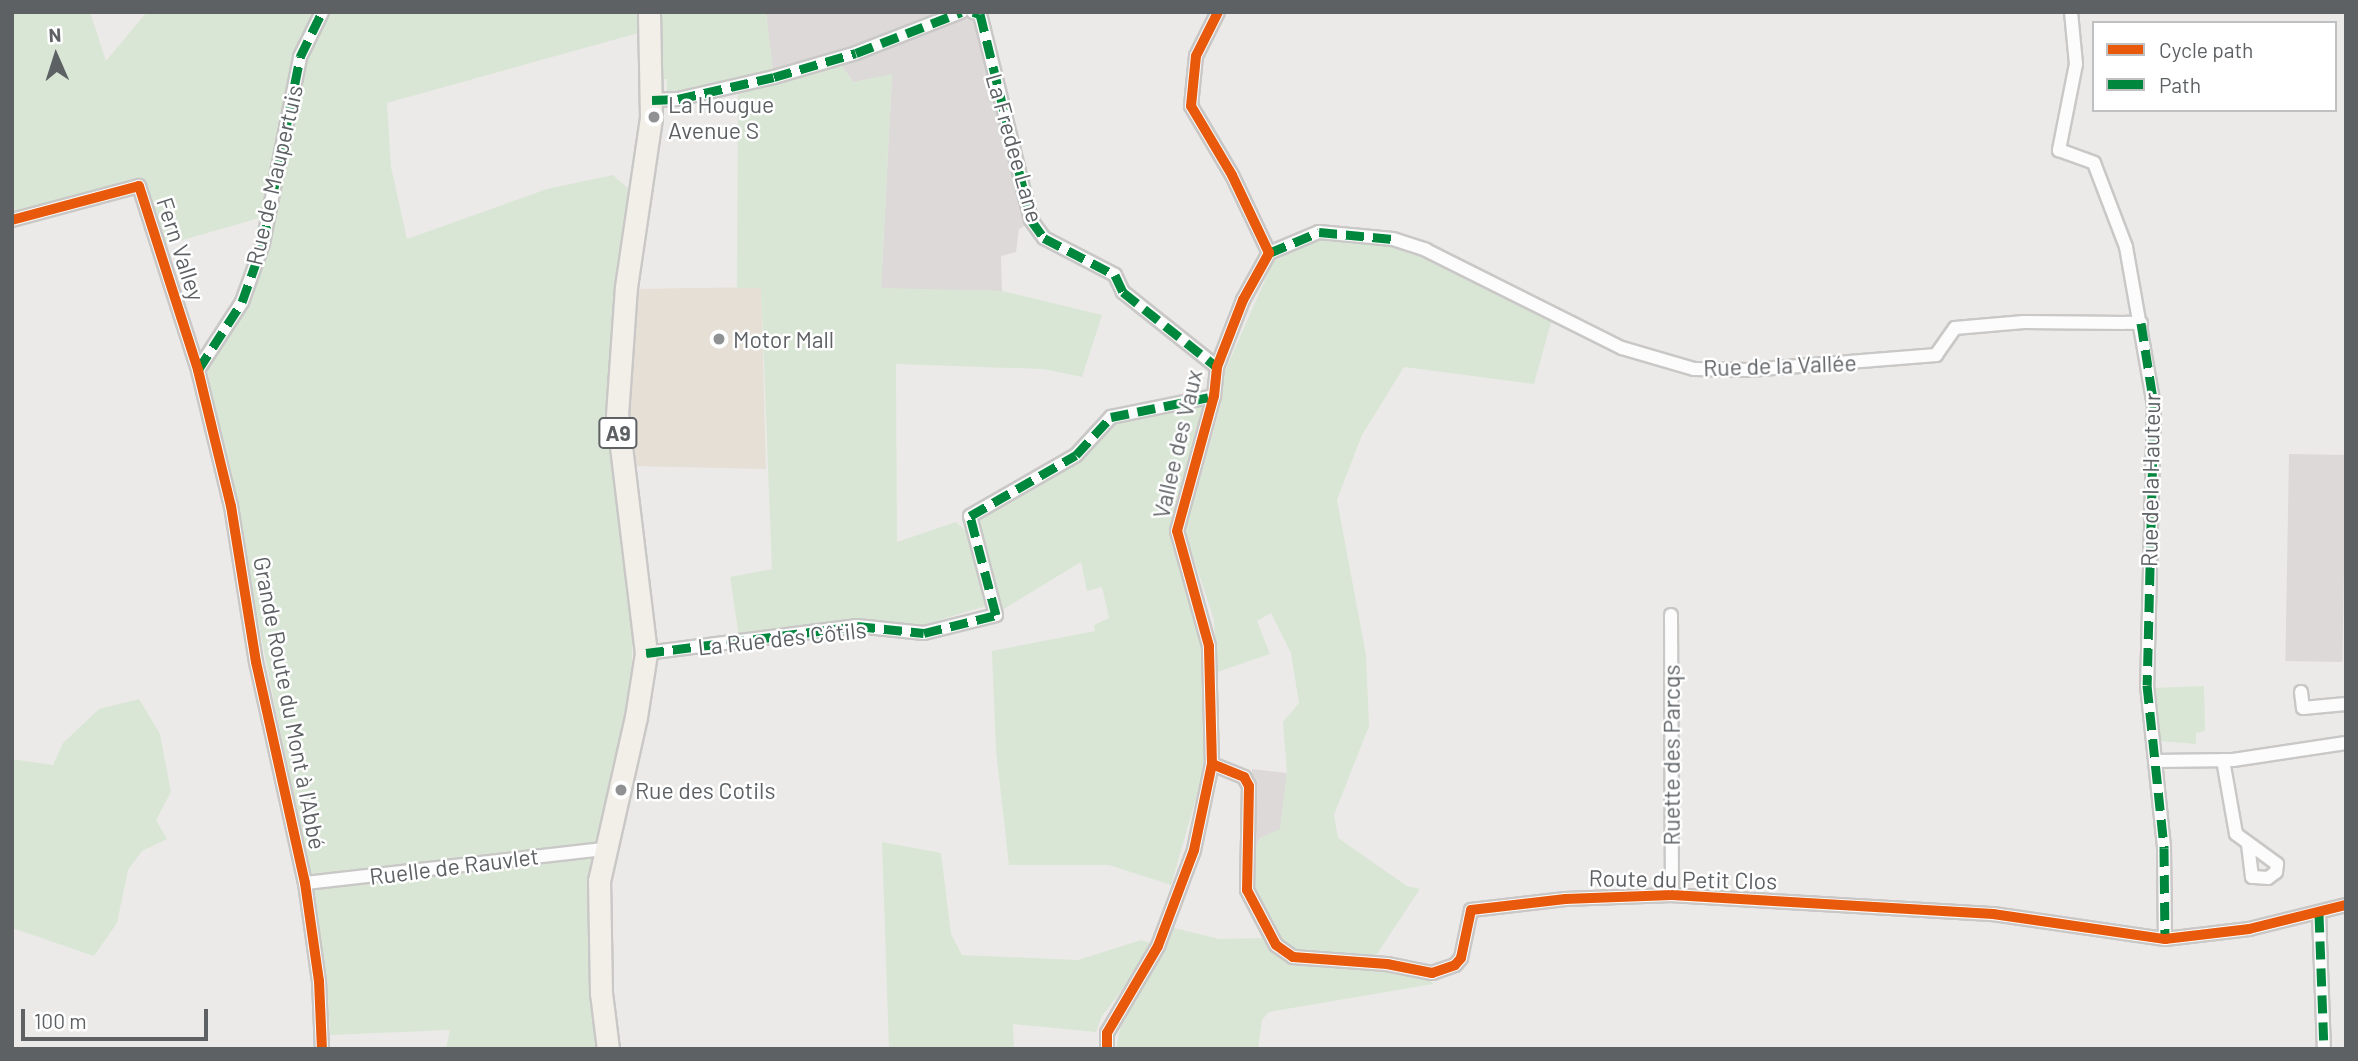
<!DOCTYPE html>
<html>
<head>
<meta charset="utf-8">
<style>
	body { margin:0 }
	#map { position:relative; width:2358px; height:1061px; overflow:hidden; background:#eceae8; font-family:Barlow,sans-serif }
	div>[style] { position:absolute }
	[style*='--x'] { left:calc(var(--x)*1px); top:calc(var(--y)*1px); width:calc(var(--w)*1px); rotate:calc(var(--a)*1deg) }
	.commercial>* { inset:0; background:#e5dfd6 }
	.industrial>* { inset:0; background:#dcd9d8; transform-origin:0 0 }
	.green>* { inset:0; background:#d9e6d5 }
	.roads { filter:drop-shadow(2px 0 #c9c8c7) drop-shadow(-2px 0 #c9c8c7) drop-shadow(0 2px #c9c8c7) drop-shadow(0 -2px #c9c8c7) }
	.minor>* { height:12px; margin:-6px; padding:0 6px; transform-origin:6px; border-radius:6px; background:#fcfcfc }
	.primary>* { height:21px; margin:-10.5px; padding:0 10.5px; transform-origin:10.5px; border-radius:10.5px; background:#f2efe9 }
	.quiet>* { height:9px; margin-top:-4.5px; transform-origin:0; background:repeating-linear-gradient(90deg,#00873e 0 18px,transparent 0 27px) }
	.cycleway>* { height:10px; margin:-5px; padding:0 5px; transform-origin:5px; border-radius:5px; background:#e8590c }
	.dots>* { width:19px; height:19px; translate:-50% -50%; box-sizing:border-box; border:4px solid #fff; border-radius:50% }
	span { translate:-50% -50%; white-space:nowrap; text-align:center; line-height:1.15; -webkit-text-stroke:5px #fff; paint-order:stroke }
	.shield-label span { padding:2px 5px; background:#fff; border:2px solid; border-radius:5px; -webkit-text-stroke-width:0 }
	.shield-label { font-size:21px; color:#5d6164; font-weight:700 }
	.poi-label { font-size:23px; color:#5d6164 }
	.left { translate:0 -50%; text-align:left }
	.street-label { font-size:23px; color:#5d6164 }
	.frame { position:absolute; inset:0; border:14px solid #5d6164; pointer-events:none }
	.legend { position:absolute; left:2092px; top:21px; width:245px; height:91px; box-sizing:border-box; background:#fff; border:2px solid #bec0c1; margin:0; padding:9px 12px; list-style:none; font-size:21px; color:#5d6164 }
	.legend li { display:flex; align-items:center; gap:14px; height:35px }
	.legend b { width:35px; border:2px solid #bec0c1 }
	.north { position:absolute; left:21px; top:21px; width:70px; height:70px; -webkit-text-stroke:5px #fff; paint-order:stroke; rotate:357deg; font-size:19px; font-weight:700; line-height:28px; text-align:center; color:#5d6164 }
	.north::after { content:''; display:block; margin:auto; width:24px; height:32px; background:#5d6164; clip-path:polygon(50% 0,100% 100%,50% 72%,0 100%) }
	.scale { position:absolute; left:21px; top:1009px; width:187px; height:32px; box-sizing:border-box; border:4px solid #5d6164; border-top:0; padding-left:9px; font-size:21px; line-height:24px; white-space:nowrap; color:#5d6164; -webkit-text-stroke:5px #fff; paint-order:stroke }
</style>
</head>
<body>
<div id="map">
	<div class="commercial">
		<i style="clip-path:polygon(761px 287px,766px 469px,629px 466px,626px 377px,633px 289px)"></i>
	</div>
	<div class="industrial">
		<i style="clip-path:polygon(766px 12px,950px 12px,773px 72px)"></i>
		<i style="clip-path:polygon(976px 19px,1022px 214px,1029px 223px,1019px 229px,1016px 252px,1001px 256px,1002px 291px,881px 289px,892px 75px,853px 82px,841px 65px,962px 20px)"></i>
		<i style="left:2289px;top:454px;width:57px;height:207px;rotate:1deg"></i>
		<i style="clip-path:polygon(1252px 769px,1287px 773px,1280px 830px,1260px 838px,1252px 857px)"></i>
	</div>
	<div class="green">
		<i style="clip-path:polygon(12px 12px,90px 12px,106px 61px,147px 12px,316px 12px,263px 217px,165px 245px,142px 178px,12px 212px)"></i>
		<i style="clip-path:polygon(330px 12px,641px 12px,642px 32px,387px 103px,391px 167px,407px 239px,547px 189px,613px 175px,632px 192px,617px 274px,607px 422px,633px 634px,630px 704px,595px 860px,599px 1049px,446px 1049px,450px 1030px,330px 1035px,327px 978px,309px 874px,208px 374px,209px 361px,251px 298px,270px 241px,308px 56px)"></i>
		<i style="clip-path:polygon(654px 12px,766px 12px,773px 72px,667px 94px,667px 79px,659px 79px)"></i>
		<i style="clip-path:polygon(841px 65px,853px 82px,892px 74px,881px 288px,1002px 291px,1102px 315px,1082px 377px,1043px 369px,896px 364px,897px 542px,956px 522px,965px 530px,989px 605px,913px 628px,850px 620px,739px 637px,730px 577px,772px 569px,761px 288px,737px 288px,738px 89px)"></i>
		<i style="clip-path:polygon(1320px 237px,1392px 245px,1424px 255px,1552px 319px,1534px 384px,1404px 367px,1362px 435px,1337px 500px,1366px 655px,1369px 726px,1334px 815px,1338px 838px,1407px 886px,1420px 889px,1375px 957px,1294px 953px,1280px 943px,1252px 889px,1252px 857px,1260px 838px,1280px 829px,1287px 773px,1283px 722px,1299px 703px,1291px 653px,1271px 613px,1257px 621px,1270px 654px,1217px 672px,1214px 620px,1185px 532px,1222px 400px,1225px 371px,1273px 262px)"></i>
		<i style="clip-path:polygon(1207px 402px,1171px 530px,1201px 646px,1206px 764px,1171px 885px,1109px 865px,1009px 865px,996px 751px,992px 651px,1095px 631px,1094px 625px,1109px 618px,1102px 587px,1087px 591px,1081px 562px,1002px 610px,976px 517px,1114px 421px)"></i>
		<i style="clip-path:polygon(2204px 686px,2205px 731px,2196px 733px,2196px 744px,2159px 741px,2153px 688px)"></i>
		<i style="clip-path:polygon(139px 699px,160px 734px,171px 792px,156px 820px,167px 839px,142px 851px,128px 870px,117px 923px,94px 956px,12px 928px,12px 759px,53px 765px,63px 743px,99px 709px)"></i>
		<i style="clip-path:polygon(882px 842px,941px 853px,951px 934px,962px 955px,1078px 960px,1141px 940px,1150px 943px,1142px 964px,1102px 1016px,1096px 1032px,1013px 1024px,1014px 1049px,889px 1049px)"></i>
		<i style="clip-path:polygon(1170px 927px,1219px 939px,1264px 938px,1270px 950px,1292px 964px,1384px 969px,1429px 977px,1433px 984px,1269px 1012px,1262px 1020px,1258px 1049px,1116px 1049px,1122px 1020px,1153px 971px)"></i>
	</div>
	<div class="roads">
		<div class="minor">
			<i style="--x:973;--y:12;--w:7;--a:16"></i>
			<i style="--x:980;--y:14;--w:212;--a:76.1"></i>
			<i style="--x:1031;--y:220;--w:22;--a:54"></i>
			<i style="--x:1044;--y:238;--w:80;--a:27.5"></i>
			<i style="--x:1115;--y:275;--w:19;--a:65"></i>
			<i style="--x:1123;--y:292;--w:120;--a:38.6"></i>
			<i style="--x:1218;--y:12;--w:49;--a:116.6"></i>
			<i style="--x:1196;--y:56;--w:50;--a:95.7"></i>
			<i style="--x:1191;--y:106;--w:80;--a:59.3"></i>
			<i style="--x:1232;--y:175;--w:86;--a:64.6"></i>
			<i style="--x:2071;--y:12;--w:52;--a:84.5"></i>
			<i style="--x:2076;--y:64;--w:88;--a:101.2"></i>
			<i style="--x:2059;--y:150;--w:37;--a:20"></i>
			<i style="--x:2094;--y:163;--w:90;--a:69.1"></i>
			<i style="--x:2126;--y:247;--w:160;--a:80"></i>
			<i style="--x:2154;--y:405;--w:280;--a:91.4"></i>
			<i style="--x:2147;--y:685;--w:164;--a:84"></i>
			<i style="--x:2164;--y:848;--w:91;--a:89.4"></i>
			<i style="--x:652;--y:100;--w:26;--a:-2"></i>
			<i style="--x:678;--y:99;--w:98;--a:-12.9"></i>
			<i style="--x:774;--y:77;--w:85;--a:-16.3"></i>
			<i style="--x:856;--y:53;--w:113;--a:-21.3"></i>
			<i style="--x:12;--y:220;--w:131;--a:-15"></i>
			<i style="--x:139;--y:186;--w:193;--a:72.2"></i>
			<i style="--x:198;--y:370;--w:140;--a:76.4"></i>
			<i style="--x:231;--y:506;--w:158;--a:80.9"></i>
			<i style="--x:256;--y:662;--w:226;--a:77.5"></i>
			<i style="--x:305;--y:883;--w:99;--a:81.9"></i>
			<i style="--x:319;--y:981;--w:68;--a:87.5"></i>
			<i style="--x:1269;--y:253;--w:54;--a:-22.8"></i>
			<i style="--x:1319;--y:232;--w:74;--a:5.4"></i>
			<i style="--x:1393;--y:239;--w:35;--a:18"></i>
			<i style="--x:1426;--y:250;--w:219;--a:26.6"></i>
			<i style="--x:1622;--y:348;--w:75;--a:16.3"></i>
			<i style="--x:1694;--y:369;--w:55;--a:1"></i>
			<i style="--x:1749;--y:370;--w:188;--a:-4.6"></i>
			<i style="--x:1936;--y:355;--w:33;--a:-55"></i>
			<i style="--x:1955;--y:328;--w:69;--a:-5"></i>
			<i style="--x:2024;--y:322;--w:117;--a:0.5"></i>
			<i style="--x:198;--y:370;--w:81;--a:-57.1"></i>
			<i style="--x:242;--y:302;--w:63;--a:-70.4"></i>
			<i style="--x:263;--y:243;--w:190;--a:-78.7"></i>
			<i style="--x:300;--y:57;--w:50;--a:-63.9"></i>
			<i style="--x:1671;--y:615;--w:280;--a:89.8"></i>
			<i style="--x:646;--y:653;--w:213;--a:-7.3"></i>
			<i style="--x:857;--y:626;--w:67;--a:6"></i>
			<i style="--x:924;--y:633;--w:74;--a:-14"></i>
			<i style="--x:996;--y:615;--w:102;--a:-104.7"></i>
			<i style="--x:970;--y:516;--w:122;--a:-29.9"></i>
			<i style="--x:1076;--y:455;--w:52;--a:-47.4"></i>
			<i style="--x:1111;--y:417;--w:105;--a:-11.5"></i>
			<i style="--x:2301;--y:692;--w:16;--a:83"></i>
			<i style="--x:2303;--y:708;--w:43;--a:-5.3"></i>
			<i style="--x:2223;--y:760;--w:75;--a:80"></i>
			<i style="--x:2236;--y:834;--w:51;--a:36.2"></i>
			<i style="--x:2277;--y:864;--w:8;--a:97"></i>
			<i style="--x:2276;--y:872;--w:10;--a:143"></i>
			<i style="--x:2268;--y:878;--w:16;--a:-176"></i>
			<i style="--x:2252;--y:877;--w:31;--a:-97"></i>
			<i style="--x:2155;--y:761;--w:78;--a:-0.7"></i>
			<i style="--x:2233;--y:760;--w:114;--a:-8.6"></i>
			<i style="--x:1212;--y:764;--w:35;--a:22"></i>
			<i style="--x:1244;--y:777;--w:10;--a:61"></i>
			<i style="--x:1249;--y:786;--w:104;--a:91.1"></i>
			<i style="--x:1247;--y:890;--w:62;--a:62.2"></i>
			<i style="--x:1276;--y:945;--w:21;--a:35"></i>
			<i style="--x:1293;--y:957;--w:94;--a:4.3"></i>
			<i style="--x:1387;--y:964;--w:46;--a:11.3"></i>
			<i style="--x:1432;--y:973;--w:24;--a:-19"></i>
			<i style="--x:1455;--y:965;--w:9;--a:-49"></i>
			<i style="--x:1461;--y:958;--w:49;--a:-78.2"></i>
			<i style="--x:1471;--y:910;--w:95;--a:-6.7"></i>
			<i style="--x:1565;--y:899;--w:107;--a:-2.1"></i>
			<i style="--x:1672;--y:895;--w:322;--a:3.4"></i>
			<i style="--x:1993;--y:914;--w:174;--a:8.3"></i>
			<i style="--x:2165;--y:939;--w:85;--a:-6.8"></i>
			<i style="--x:2249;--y:929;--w:100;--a:-13.9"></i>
			<i style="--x:305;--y:883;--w:301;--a:-6.5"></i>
			<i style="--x:2319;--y:914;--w:135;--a:87.9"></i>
			<i style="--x:1107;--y:1049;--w:16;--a:-90"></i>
			<i style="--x:1107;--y:1033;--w:101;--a:-59.6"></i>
			<i style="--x:1158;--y:946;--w:103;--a:-69.4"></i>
			<i style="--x:1194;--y:850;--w:88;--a:-78.2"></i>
			<i style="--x:1212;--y:764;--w:118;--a:-91.5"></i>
			<i style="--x:1209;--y:646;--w:119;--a:-105.5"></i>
			<i style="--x:1177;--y:531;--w:140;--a:-74.7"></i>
			<i style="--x:1214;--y:396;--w:29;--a:-84"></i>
			<i style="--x:1217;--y:367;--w:72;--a:-68.8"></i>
			<i style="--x:1243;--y:300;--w:54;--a:-61"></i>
		</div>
		<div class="primary">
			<i style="--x:608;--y:1049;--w:56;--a:-97.1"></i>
			<i style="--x:601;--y:993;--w:112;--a:-91"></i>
			<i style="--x:599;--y:881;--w:168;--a:-77.3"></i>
			<i style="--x:636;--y:717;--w:65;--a:-81.1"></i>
			<i style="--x:646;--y:653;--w:240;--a:-96.9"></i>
			<i style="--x:617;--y:415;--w:128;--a:-86"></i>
			<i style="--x:626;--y:287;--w:172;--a:-81.6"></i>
			<i style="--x:651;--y:117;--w:105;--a:-91.1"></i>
		</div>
	</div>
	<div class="quiet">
		<i style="--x:973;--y:12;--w:7;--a:16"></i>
		<i style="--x:980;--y:14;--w:212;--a:76.1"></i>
		<i style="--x:1031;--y:220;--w:22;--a:54"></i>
		<i style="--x:1044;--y:238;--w:80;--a:27.5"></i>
		<i style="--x:1115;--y:275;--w:19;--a:65"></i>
		<i style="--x:1123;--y:292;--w:120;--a:38.6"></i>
		<i style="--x:652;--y:100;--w:26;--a:-2"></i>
		<i style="--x:678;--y:99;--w:98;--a:-12.9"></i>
		<i style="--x:774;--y:77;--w:85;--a:-16.3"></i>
		<i style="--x:856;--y:53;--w:113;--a:-21.3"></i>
		<i style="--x:1269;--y:253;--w:54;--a:-22.8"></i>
		<i style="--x:1319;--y:232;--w:74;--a:5.4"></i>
		<i style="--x:2141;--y:323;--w:83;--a:81"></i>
		<i style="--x:2154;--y:405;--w:280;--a:91.4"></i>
		<i style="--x:2147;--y:685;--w:164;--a:84"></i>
		<i style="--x:2164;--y:848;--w:91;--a:89.4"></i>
		<i style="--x:198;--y:370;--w:81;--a:-57.1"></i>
		<i style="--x:242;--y:302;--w:63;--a:-70.4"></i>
		<i style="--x:263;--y:243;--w:190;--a:-78.7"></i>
		<i style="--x:300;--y:57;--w:50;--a:-63.9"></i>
		<i style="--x:646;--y:653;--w:213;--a:-7.3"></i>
		<i style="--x:857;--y:626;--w:67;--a:6"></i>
		<i style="--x:924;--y:633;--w:74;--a:-14"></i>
		<i style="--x:996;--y:615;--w:102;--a:-104.7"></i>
		<i style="--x:970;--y:516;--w:122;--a:-29.9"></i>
		<i style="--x:1076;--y:455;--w:52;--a:-47.4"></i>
		<i style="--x:1111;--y:417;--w:105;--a:-11.5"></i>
		<i style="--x:2319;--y:914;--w:135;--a:87.9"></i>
	</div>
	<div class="cycleway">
		<i style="--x:12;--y:220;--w:131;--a:-15"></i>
		<i style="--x:139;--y:186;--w:193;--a:72.2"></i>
		<i style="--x:198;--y:370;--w:140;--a:76.4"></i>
		<i style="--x:231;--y:506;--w:158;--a:80.9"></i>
		<i style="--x:256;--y:662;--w:226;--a:77.5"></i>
		<i style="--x:305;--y:883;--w:99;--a:81.9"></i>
		<i style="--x:319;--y:981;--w:68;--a:87.5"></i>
		<i style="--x:1212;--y:764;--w:35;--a:22"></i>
		<i style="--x:1244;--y:777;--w:10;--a:61"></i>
		<i style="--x:1249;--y:786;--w:104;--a:91.1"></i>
		<i style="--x:1247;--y:890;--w:62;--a:62.2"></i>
		<i style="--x:1276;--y:945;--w:21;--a:35"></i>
		<i style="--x:1293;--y:957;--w:94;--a:4.3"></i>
		<i style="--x:1387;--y:964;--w:46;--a:11.3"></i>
		<i style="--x:1432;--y:973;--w:24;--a:-19"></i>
		<i style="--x:1455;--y:965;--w:9;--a:-49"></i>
		<i style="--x:1461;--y:958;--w:49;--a:-78.2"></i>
		<i style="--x:1471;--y:910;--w:95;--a:-6.7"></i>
		<i style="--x:1565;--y:899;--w:107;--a:-2.1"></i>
		<i style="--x:1672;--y:895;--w:322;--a:3.4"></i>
		<i style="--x:1993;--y:914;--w:174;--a:8.3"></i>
		<i style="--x:2165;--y:939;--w:85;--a:-6.8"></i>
		<i style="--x:2249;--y:929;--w:100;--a:-13.9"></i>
		<i style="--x:1107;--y:1049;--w:16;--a:-90"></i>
		<i style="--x:1107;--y:1033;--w:101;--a:-59.6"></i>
		<i style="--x:1158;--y:946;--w:103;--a:-69.4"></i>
		<i style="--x:1194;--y:850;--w:88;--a:-78.2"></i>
		<i style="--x:1212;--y:764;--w:118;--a:-91.5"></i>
		<i style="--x:1209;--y:646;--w:119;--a:-105.5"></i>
		<i style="--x:1177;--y:531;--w:140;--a:-74.7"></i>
		<i style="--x:1214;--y:396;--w:29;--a:-84"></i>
		<i style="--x:1217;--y:367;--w:72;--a:-68.8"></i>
		<i style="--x:1243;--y:300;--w:54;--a:-61"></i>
		<i style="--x:1269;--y:253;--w:86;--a:-115.4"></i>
		<i style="--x:1232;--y:175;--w:80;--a:-120.7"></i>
		<i style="--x:1191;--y:106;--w:50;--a:-84.3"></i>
		<i style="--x:1196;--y:56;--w:49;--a:-63.4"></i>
	</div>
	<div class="dots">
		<i style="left:654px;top:117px;background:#8f9192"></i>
		<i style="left:719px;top:339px;background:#8f9192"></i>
		<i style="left:621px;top:790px;background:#8f9192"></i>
	</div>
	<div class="shield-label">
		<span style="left:618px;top:433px">A9</span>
	</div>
	<div class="poi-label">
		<span class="left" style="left:668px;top:117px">La Hougue<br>Avenue S</span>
		<span class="left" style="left:733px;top:339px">Motor Mall</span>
		<span class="left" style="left:635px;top:790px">Rue des Cotils</span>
	</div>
	<div class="street-label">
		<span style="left:1015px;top:148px;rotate:74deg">La Fredee Lane</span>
		<span style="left:274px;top:175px;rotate:-77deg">Rue de Maupertuis</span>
		<span style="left:181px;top:249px;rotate:72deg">Fern Valley</span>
		<span style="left:1780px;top:365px;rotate:-2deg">Rue de la Vallée</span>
		<span style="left:1177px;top:444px;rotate:-77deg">Vallee des Vaux</span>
		<span style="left:2150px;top:480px;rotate:-89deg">Rue de la Hauteur</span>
		<span style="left:782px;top:638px;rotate:-6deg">La Rue des Côtils</span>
		<span style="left:290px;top:703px;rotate:79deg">Grande Route du Mont à l'Abbé</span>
		<span style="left:1671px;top:755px;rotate:-90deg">Ruette des Parcqs</span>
		<span style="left:454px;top:866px;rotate:-7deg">Ruelle de Rauvlet</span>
		<span style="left:1683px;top:879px;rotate:1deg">Route du Petit Clos</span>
	</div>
	<div class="frame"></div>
	<ul class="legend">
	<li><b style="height:9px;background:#e8590c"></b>Cycle path</li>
	<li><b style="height:9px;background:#00873e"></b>Path</li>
	</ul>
	<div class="north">N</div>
	<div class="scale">100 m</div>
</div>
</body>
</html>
